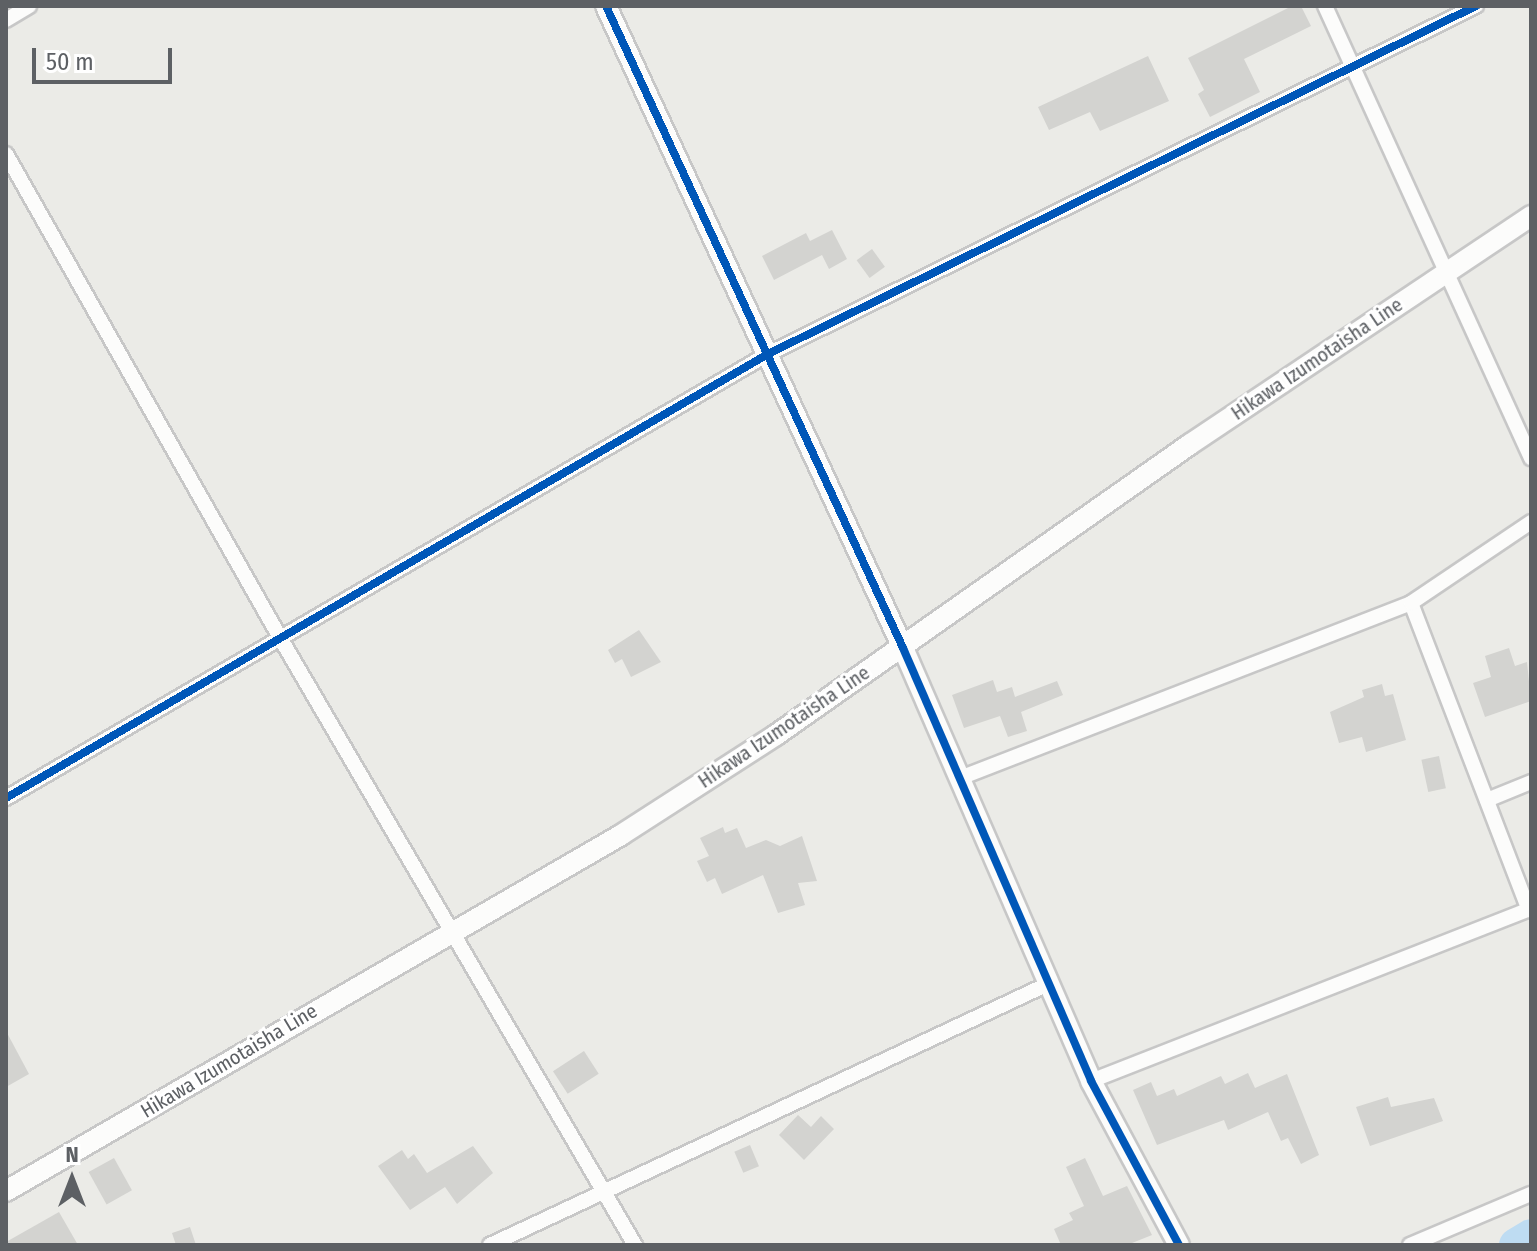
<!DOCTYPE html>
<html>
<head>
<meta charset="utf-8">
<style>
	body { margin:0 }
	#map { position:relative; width:1537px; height:1251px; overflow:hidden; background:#ebebe7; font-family:"Fira Sans Condensed",sans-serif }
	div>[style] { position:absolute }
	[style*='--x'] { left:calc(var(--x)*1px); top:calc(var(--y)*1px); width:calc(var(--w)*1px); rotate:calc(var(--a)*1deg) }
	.river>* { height:34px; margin:-17px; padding:0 17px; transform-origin:17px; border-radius:17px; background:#bedcf2 }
	.building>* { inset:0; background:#d3d3d0; transform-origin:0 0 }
	.roads { filter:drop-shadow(2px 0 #c7c7c7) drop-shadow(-2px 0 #c7c7c7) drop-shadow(0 2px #c7c7c7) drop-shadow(0 -2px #c7c7c7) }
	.street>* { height:14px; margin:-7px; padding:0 7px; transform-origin:7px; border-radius:7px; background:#fcfcfb }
	.secondary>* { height:20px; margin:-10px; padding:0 10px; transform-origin:10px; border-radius:10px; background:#fcfcfb }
	.cycleway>* { height:8px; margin:-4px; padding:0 4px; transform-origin:4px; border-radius:4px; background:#0057b8 }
	span { translate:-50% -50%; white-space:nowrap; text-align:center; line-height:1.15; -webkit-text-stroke:6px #fff; paint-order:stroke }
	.street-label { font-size:20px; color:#5d6064 }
	.frame { position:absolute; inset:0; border:8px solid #5d6064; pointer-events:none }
	.north { position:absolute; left:32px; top:1139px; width:80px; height:80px; -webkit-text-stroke:6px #fff; paint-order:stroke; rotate:0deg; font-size:22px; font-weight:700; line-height:32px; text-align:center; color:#5d6064 }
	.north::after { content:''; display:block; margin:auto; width:28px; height:36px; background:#5d6064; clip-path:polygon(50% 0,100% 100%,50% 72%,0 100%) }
	.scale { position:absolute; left:32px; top:48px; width:140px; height:36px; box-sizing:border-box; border:4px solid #5d6064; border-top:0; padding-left:10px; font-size:24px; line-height:28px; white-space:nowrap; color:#5d6064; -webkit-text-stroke:6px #fff; paint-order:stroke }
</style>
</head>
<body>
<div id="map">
	<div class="river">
		<i style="--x:1516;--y:1245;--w:17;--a:-31"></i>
	</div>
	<div class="building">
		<i style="clip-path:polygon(1292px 6px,1301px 6px,1311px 26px,1244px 59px,1260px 92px,1210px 117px,1198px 94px,1204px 90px,1188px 58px)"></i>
		<i style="clip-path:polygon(1148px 56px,1169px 101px,1100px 131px,1090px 112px,1049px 130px,1038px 107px)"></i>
		<i style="clip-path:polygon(832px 230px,847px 259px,829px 269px,822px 255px,774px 280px,762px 256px,806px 233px,810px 241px)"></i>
		<i style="left:872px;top:249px;width:22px;height:19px;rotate:54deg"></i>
		<i style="clip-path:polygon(639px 630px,661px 662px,631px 677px,622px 659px,615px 663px,608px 650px)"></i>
		<i style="clip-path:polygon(1509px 648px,1515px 666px,1527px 662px,1531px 701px,1485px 717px,1473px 683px,1491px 677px,1485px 656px)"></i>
		<i style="clip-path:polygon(993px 680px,997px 692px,1012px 687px,1015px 697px,1057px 681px,1063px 695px,1021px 712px,1027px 731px,1008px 737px,1000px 716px,964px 728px,952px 695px)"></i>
		<i style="clip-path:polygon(1382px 684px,1385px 696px,1393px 694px,1406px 740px,1366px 752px,1362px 737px,1339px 743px,1330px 712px,1364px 697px,1362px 690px)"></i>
		<i style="left:1439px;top:756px;width:33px;height:18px;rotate:78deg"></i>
		<i style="clip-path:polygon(723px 827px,725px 833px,737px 828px,746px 848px,766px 840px,780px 846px,802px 836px,817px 881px,798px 883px,805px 905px,778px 913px,763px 875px,722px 894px,715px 878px,707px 882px,697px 861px,709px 856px,700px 838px)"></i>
		<i style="clip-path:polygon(6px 1031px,29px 1074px,6px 1087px)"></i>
		<i style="left:584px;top:1051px;width:27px;height:37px;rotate:57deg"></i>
		<i style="clip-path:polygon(1248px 1073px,1255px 1088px,1287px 1074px,1319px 1155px,1301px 1164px,1288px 1138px,1281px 1141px,1268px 1112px,1228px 1130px,1224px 1120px,1157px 1145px,1133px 1090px,1151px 1082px,1157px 1096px,1174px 1089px,1177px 1096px,1221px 1076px,1225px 1084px)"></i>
		<i style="clip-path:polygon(1388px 1097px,1391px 1107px,1434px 1098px,1443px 1121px,1370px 1146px,1356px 1107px)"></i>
		<i style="clip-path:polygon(798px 1115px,811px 1127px,821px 1116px,834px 1129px,804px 1160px,779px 1135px)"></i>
		<i style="left:750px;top:1145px;width:23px;height:17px;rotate:67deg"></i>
		<i style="clip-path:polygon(473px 1146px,493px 1173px,457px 1204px,445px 1187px,410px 1210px,378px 1166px,402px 1150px,408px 1159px,414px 1154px,427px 1173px)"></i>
		<i style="left:114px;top:1158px;width:37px;height:29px;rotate:61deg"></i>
		<i style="clip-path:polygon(1085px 1158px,1103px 1196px,1127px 1186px,1152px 1235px,1127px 1245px,1061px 1245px,1054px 1229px,1073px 1220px,1069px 1213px,1084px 1206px,1066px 1167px)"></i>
		<i style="clip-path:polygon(59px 1212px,78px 1245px,6px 1245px,6px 1242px)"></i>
		<i style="clip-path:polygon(190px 1227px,196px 1245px,176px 1245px,172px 1233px)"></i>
	</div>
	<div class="roads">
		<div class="street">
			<i style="--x:1325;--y:6;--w:497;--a:65.5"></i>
			<i style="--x:6;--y:20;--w:27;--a:-31"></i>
			<i style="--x:6;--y:154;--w:560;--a:60.46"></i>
			<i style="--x:282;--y:641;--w:700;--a:59.7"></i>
			<i style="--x:1411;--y:603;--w:329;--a:69"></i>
			<i style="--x:960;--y:778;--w:484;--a:-21.2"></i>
			<i style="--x:1411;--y:603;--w:145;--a:-34"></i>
			<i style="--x:6;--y:798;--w:882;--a:-30.23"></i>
			<i style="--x:768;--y:354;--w:789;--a:-26.18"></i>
			<i style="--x:1487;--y:800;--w:48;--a:-22.2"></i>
			<i style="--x:1091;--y:1081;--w:472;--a:-21.4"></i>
			<i style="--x:490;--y:1245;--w:616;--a:-25.07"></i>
			<i style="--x:1410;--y:1245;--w:131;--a:-22.9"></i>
		</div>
		<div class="secondary">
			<i style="--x:606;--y:6;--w:707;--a:65.17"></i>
			<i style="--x:903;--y:648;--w:472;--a:66.5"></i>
			<i style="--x:1091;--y:1081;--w:186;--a:61.8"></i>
			<i style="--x:6;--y:1191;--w:711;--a:-30.06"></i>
			<i style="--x:621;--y:835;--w:184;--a:-32.8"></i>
			<i style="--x:776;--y:735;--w:505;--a:-35.08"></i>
			<i style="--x:1189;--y:445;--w:412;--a:-33.8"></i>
		</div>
	</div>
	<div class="cycleway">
		<i style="--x:606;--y:6;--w:707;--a:65.17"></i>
		<i style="--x:903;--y:648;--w:472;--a:66.5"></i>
		<i style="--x:1091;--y:1081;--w:186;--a:61.8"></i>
		<i style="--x:6;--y:798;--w:882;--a:-30.23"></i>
		<i style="--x:768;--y:354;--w:789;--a:-26.18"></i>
	</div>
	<div class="street-label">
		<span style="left:1317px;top:359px;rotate:-34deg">Hikawa Izumotaisha Line</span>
		<span style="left:784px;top:727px;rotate:-34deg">Hikawa Izumotaisha Line</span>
		<span style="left:229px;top:1061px;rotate:-31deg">Hikawa Izumotaisha Line</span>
	</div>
	<div class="frame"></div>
	<div class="north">N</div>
	<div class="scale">50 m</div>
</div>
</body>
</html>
